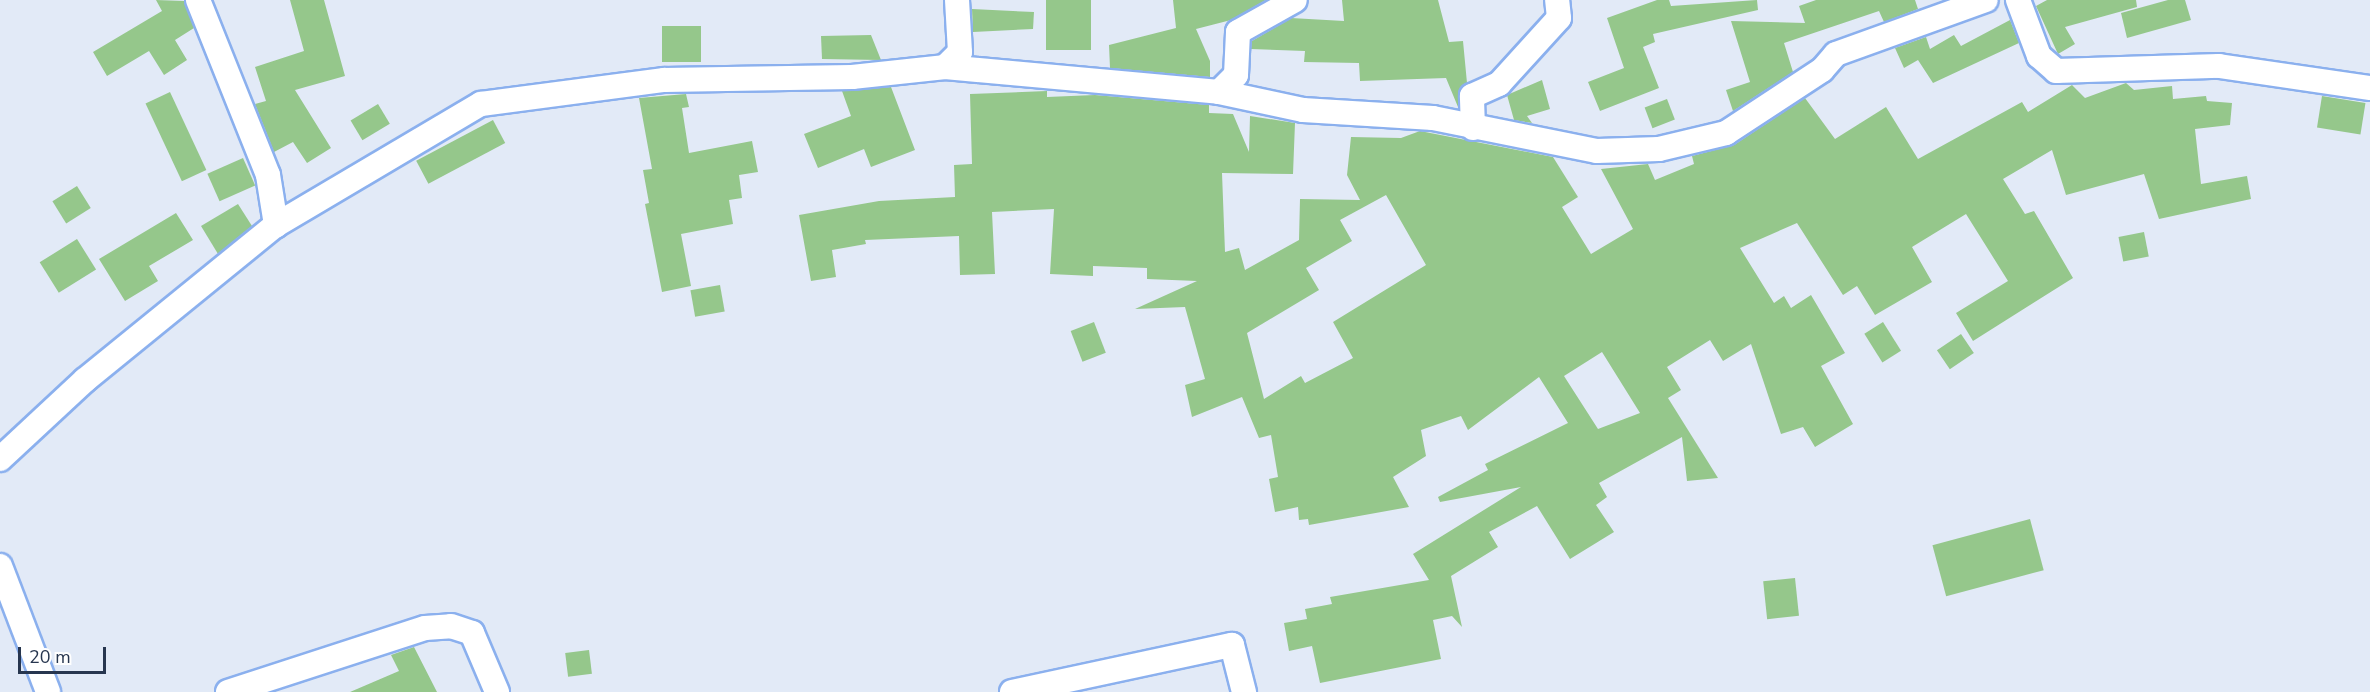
<!DOCTYPE html>
<html>
<head>
<meta charset="utf-8">
<style>
	body { margin:0 }
	#map { position:relative; width:2370px; height:692px; overflow:hidden; background:#e2eaf7; font-family:"Nunito Sans",sans-serif }
	div>[style] { position:absolute }
	[style*='--x'] { left:calc(var(--x)*1px); top:calc(var(--y)*1px); width:calc(var(--w)*1px); rotate:calc(var(--a)*1deg) }
	.building>* { inset:0; background:#95c78b; transform-origin:0 0 }
	.roads { filter:drop-shadow(2px 0 #8bb0ee) drop-shadow(-2px 0 #8bb0ee) drop-shadow(0 2px #8bb0ee) drop-shadow(0 -2px #8bb0ee) }
	.street>* { height:24px; margin:-12px; padding:0 12px; transform-origin:12px; border-radius:12px; background:#fff }
	span { translate:-50% -50%; white-space:nowrap; text-align:center; line-height:1.15; -webkit-text-stroke:6px #fff; paint-order:stroke }
	.scale { position:absolute; left:18px; top:647px; width:88px; height:27px; box-sizing:border-box; border:3px solid #27364f; border-top:0; padding-left:8px; font-size:18px; line-height:21px; white-space:nowrap; color:#27364f; -webkit-text-stroke:4px #fff; paint-order:stroke }
</style>
</head>
<body>
<div id="map">
	<div class="building">
		<i style="clip-path:polygon(156px 0,184px 1px,194px 28px,175px 40px,187px 60px,164px 75px,149px 51px,107px 76px,93px 52px,162px 11px)"></i>
		<i style="clip-path:polygon(290px 0,324px 0,345px 76px,295px 90px,331px 148px,307px 163px,293px 142px,274px 152px,255px 104px,266px 101px,255px 67px,304px 51px)"></i>
		<i style="left:1046px;top:0;width:45px;height:50px"></i>
		<i style="clip-path:polygon(1173px 0,1266px 0,1231px 20px,1196px 29px,1210px 61px,1210px 77px,1110px 68px,1109px 45px,1176px 28px)"></i>
		<i style="clip-path:polygon(1342px 0,1438px 0,1449px 42px,1463px 41px,1467px 83px,1460px 89px,1458px 107px,1446px 78px,1360px 81px,1359px 63px,1304px 62px,1305px 51px,1251px 49px,1252px 41px,1291px 18px,1344px 21px)"></i>
		<i style="clip-path:polygon(1657px 0,1669px 0,1671px 6px,1757px 0,1758px 10px,1653px 34px,1655px 42px,1643px 47px,1659px 88px,1600px 111px,1588px 82px,1624px 68px,1607px 18px)"></i>
		<i style="clip-path:polygon(1816px 0,1915px 0,1918px 9px,1884px 22px,1879px 11px,1784px 43px,1793px 72px,1733px 111px,1726px 90px,1750px 82px,1731px 21px,1805px 23px,1799px 6px)"></i>
		<i style="clip-path:polygon(2047px 0,2136px 0,2137px 7px,2065px 27px,2075px 44px,2058px 54px,2036px 6px)"></i>
		<i style="clip-path:polygon(2168px 0,2185px 0,2191px 20px,2127px 38px,2121px 13px)"></i>
		<i style="clip-path:polygon(972px 9px,1034px 12px,1033px 29px,973px 32px)"></i>
		<i style="clip-path:polygon(2010px 20px,2019px 43px,1933px 83px,1918px 60px,1904px 68px,1895px 48px,1926px 37px,1930px 49px,1954px 35px,1961px 46px)"></i>
		<i style="left:701px;top:26px;width:36px;height:39px;rotate:90deg"></i>
		<i style="clip-path:polygon(871px 35px,881px 60px,822px 59px,821px 36px)"></i>
		<i style="clip-path:polygon(1542px 80px,1550px 109px,1527px 116px,1532px 123px,1514px 120px,1507px 95px)"></i>
		<i style="clip-path:polygon(evenodd,2126px 83px,2134px 90px,2172px 86px,2173px 99px,2206px 96px,2207px 101px,2232px 103px,2230px 125px,2195px 129px,2201px 184px,2247px 176px,2251px 199px,2159px 219px,2144px 174px,2066px 195px,2052px 150px,2003px 179px,2025px 214px,2034px 211px,2073px 278px,1973px 341px,1956px 313px,2008px 281px,1966px 214px,1912px 247px,1932px 282px,1875px 315px,1857px 286px,1843px 295px,1797px 223px,1740px 248px,1774px 303px,1784px 296px,1791px 308px,1811px 295px,1845px 353px,1821px 366px,1853px 424px,1815px 447px,1803px 427px,1781px 434px,1751px 344px,1723px 361px,1710px 340px,1667px 367px,1681px 390px,1668px 398px,1718px 478px,1687px 481px,1682px 437px,1599px 483px,1607px 497px,1596px 505px,1614px 532px,1570px 559px,1537px 506px,1489px 532px,1498px 547px,1451px 576px,1462px 627px,1452px 616px,1433px 620px,1441px 659px,1320px 683px,1312px 646px,1289px 651px,1284px 623px,1307px 619px,1305px 609px,1332px 604px,1330px 597px,1429px 580px,1413px 554px,1521px 487px,1440px 502px,1438px 497px,1488px 470px,1485px 464px,1568px 423px,1539px 377px,1468px 430px,1461px 416px,1421px 430px,1426px 456px,1393px 477px,1409px 507px,1309px 525px,1308px 519px,1299px 520px,1298px 507px,1275px 512px,1269px 479px,1278px 477px,1271px 435px,1259px 438px,1242px 397px,1192px 417px,1185px 385px,1205px 379px,1185px 307px,1135px 309px,1197px 281px,1147px 279px,1147px 268px,1093px 266px,1093px 276px,1050px 274px,1054px 209px,992px 212px,995px 274px,960px 275px,959px 236px,865px 240px,866px 244px,832px 250px,836px 277px,811px 281px,799px 215px,879px 201px,955px 197px,954px 165px,972px 164px,970px 94px,1047px 91px,1047px 97px,1095px 95px,1209px 105px,1209px 113px,1233px 114px,1249px 152px,1250px 116px,1295px 123px,1293px 174px,1222px 173px,1225px 252px,1239px 248px,1245px 270px,1299px 240px,1300px 199px,1360px 200px,1347px 175px,1351px 137px,1401px 138px,1420px 131px,1553px 157px,1578px 197px,1562px 207px,1591px 254px,1633px 229px,1601px 169px,1648px 164px,1655px 180px,1694px 164px,1692px 156px,1734px 145px,1805px 98px,1835px 139px,1886px 107px,1918px 159px,2022px 102px,2028px 112px,2072px 85px,2085px 98px,2126px 83px,1386px 195px,1426px 265px,1333px 322px,1353px 358px,1305px 383px,1301px 376px,1264px 399px,1247px 333px,1319px 290px,1306px 268px,1352px 241px,1340px 220px,1386px 195px,2126px 83px,1602px 352px,1640px 413px,1598px 429px,1564px 376px,1602px 352px)"></i>
		<i style="clip-path:polygon(891px 87px,915px 150px,871px 167px,864px 149px,818px 168px,804px 134px,851px 116px,842px 91px)"></i>
		<i style="left:170px;top:92px;width:86px;height:27px;rotate:65deg"></i>
		<i style="clip-path:polygon(686px 94px,689px 107px,682px 108px,689px 153px,752px 141px,758px 172px,739px 175px,742px 198px,729px 200px,733px 224px,681px 234px,691px 286px,662px 292px,645px 204px,649px 203px,643px 170px,652px 169px,639px 98px)"></i>
		<i style="left:2322px;top:96px;width:44px;height:32px;rotate:9deg"></i>
		<i style="left:1667px;top:99px;width:22px;height:24px;rotate:69deg"></i>
		<i style="left:378px;top:104px;width:23px;height:32px;rotate:59deg"></i>
		<i style="left:493px;top:120px;width:26px;height:87px;rotate:62deg"></i>
		<i style="left:243px;top:158px;width:30px;height:39px;rotate:66deg"></i>
		<i style="left:77px;top:186px;width:26px;height:29px;rotate:58deg"></i>
		<i style="clip-path:polygon(238px 204px,252px 226px,218px 254px,201px 226px)"></i>
		<i style="clip-path:polygon(176px 213px,193px 240px,149px 266px,158px 281px,125px 301px,99px 259px)"></i>
		<i style="left:2144px;top:232px;width:25px;height:26px;rotate:79deg"></i>
		<i style="left:77px;top:239px;width:36px;height:44px;rotate:58deg"></i>
		<i style="left:720px;top:285px;width:27px;height:30px;rotate:80deg"></i>
		<i style="left:1094px;top:322px;width:33px;height:25px;rotate:69deg"></i>
		<i style="left:1883px;top:322px;width:34px;height:22px;rotate:58deg"></i>
		<i style="left:1961px;top:334px;width:23px;height:29px;rotate:56deg"></i>
		<i style="left:2030px;top:519px;width:53px;height:101px;rotate:75deg"></i>
		<i style="left:1795px;top:578px;width:38px;height:32px;rotate:84deg"></i>
		<i style="clip-path:polygon(414px 647px,437px 692px,350px 692px,399px 671px,391px 655px)"></i>
		<i style="left:589px;top:650px;width:24px;height:24px;rotate:83deg"></i>
	</div>
	<div class="roads">
		<div class="street">
			<i style="--x:198;--y:0;--w:188;--a:68.2"></i>
			<i style="--x:268;--y:175;--w:51;--a:80.9"></i>
			<i style="--x:2018;--y:0;--w:60;--a:69.4"></i>
			<i style="--x:2039;--y:56;--w:23;--a:41"></i>
			<i style="--x:2056;--y:71;--w:163;--a:-1.8"></i>
			<i style="--x:2219;--y:66;--w:153;--a:8.3"></i>
			<i style="--x:945;--y:67;--w:21;--a:-45"></i>
			<i style="--x:960;--y:52;--w:52;--a:-93.3"></i>
			<i style="--x:1219;--y:92;--w:24;--a:-45"></i>
			<i style="--x:1236;--y:75;--w:43;--a:-87.3"></i>
			<i style="--x:1238;--y:32;--w:65;--a:-29.3"></i>
			<i style="--x:1473;--y:128;--w:32;--a:-92"></i>
			<i style="--x:1472;--y:96;--w:30;--a:-24"></i>
			<i style="--x:1499;--y:84;--w:89;--a:-47.7"></i>
			<i style="--x:1559;--y:18;--w:18;--a:-96"></i>
			<i style="--x:0;--y:459;--w:116;--a:-42.9"></i>
			<i style="--x:85;--y:380;--w:246;--a:-39.1"></i>
			<i style="--x:276;--y:225;--w:238;--a:-30.6"></i>
			<i style="--x:481;--y:104;--w:185;--a:-7.5"></i>
			<i style="--x:664;--y:80;--w:188;--a:-0.9"></i>
			<i style="--x:852;--y:77;--w:94;--a:-6.1"></i>
			<i style="--x:945;--y:67;--w:275;--a:5.2"></i>
			<i style="--x:1219;--y:92;--w:86;--a:12.1"></i>
			<i style="--x:1303;--y:110;--w:130;--a:3.5"></i>
			<i style="--x:1433;--y:118;--w:167;--a:11.4"></i>
			<i style="--x:1597;--y:151;--w:62;--a:-1.8"></i>
			<i style="--x:1659;--y:149;--w:69;--a:-13.4"></i>
			<i style="--x:1726;--y:133;--w:115;--a:-33.3"></i>
			<i style="--x:1822;--y:70;--w:21;--a:-49"></i>
			<i style="--x:1836;--y:54;--w:159;--a:-19.8"></i>
			<i style="--x:0;--y:566;--w:135;--a:69.1"></i>
			<i style="--x:228;--y:692;--w:207;--a:-18"></i>
			<i style="--x:425;--y:628;--w:26;--a:-4"></i>
			<i style="--x:451;--y:626;--w:22;--a:18"></i>
			<i style="--x:472;--y:633;--w:64;--a:67"></i>
			<i style="--x:1012;--y:692;--w:225;--a:-12.1"></i>
			<i style="--x:1232;--y:645;--w:49;--a:75.7"></i>
		</div>
	</div>
	<div class="scale">20 m</div>
</div>
</body>
</html>
